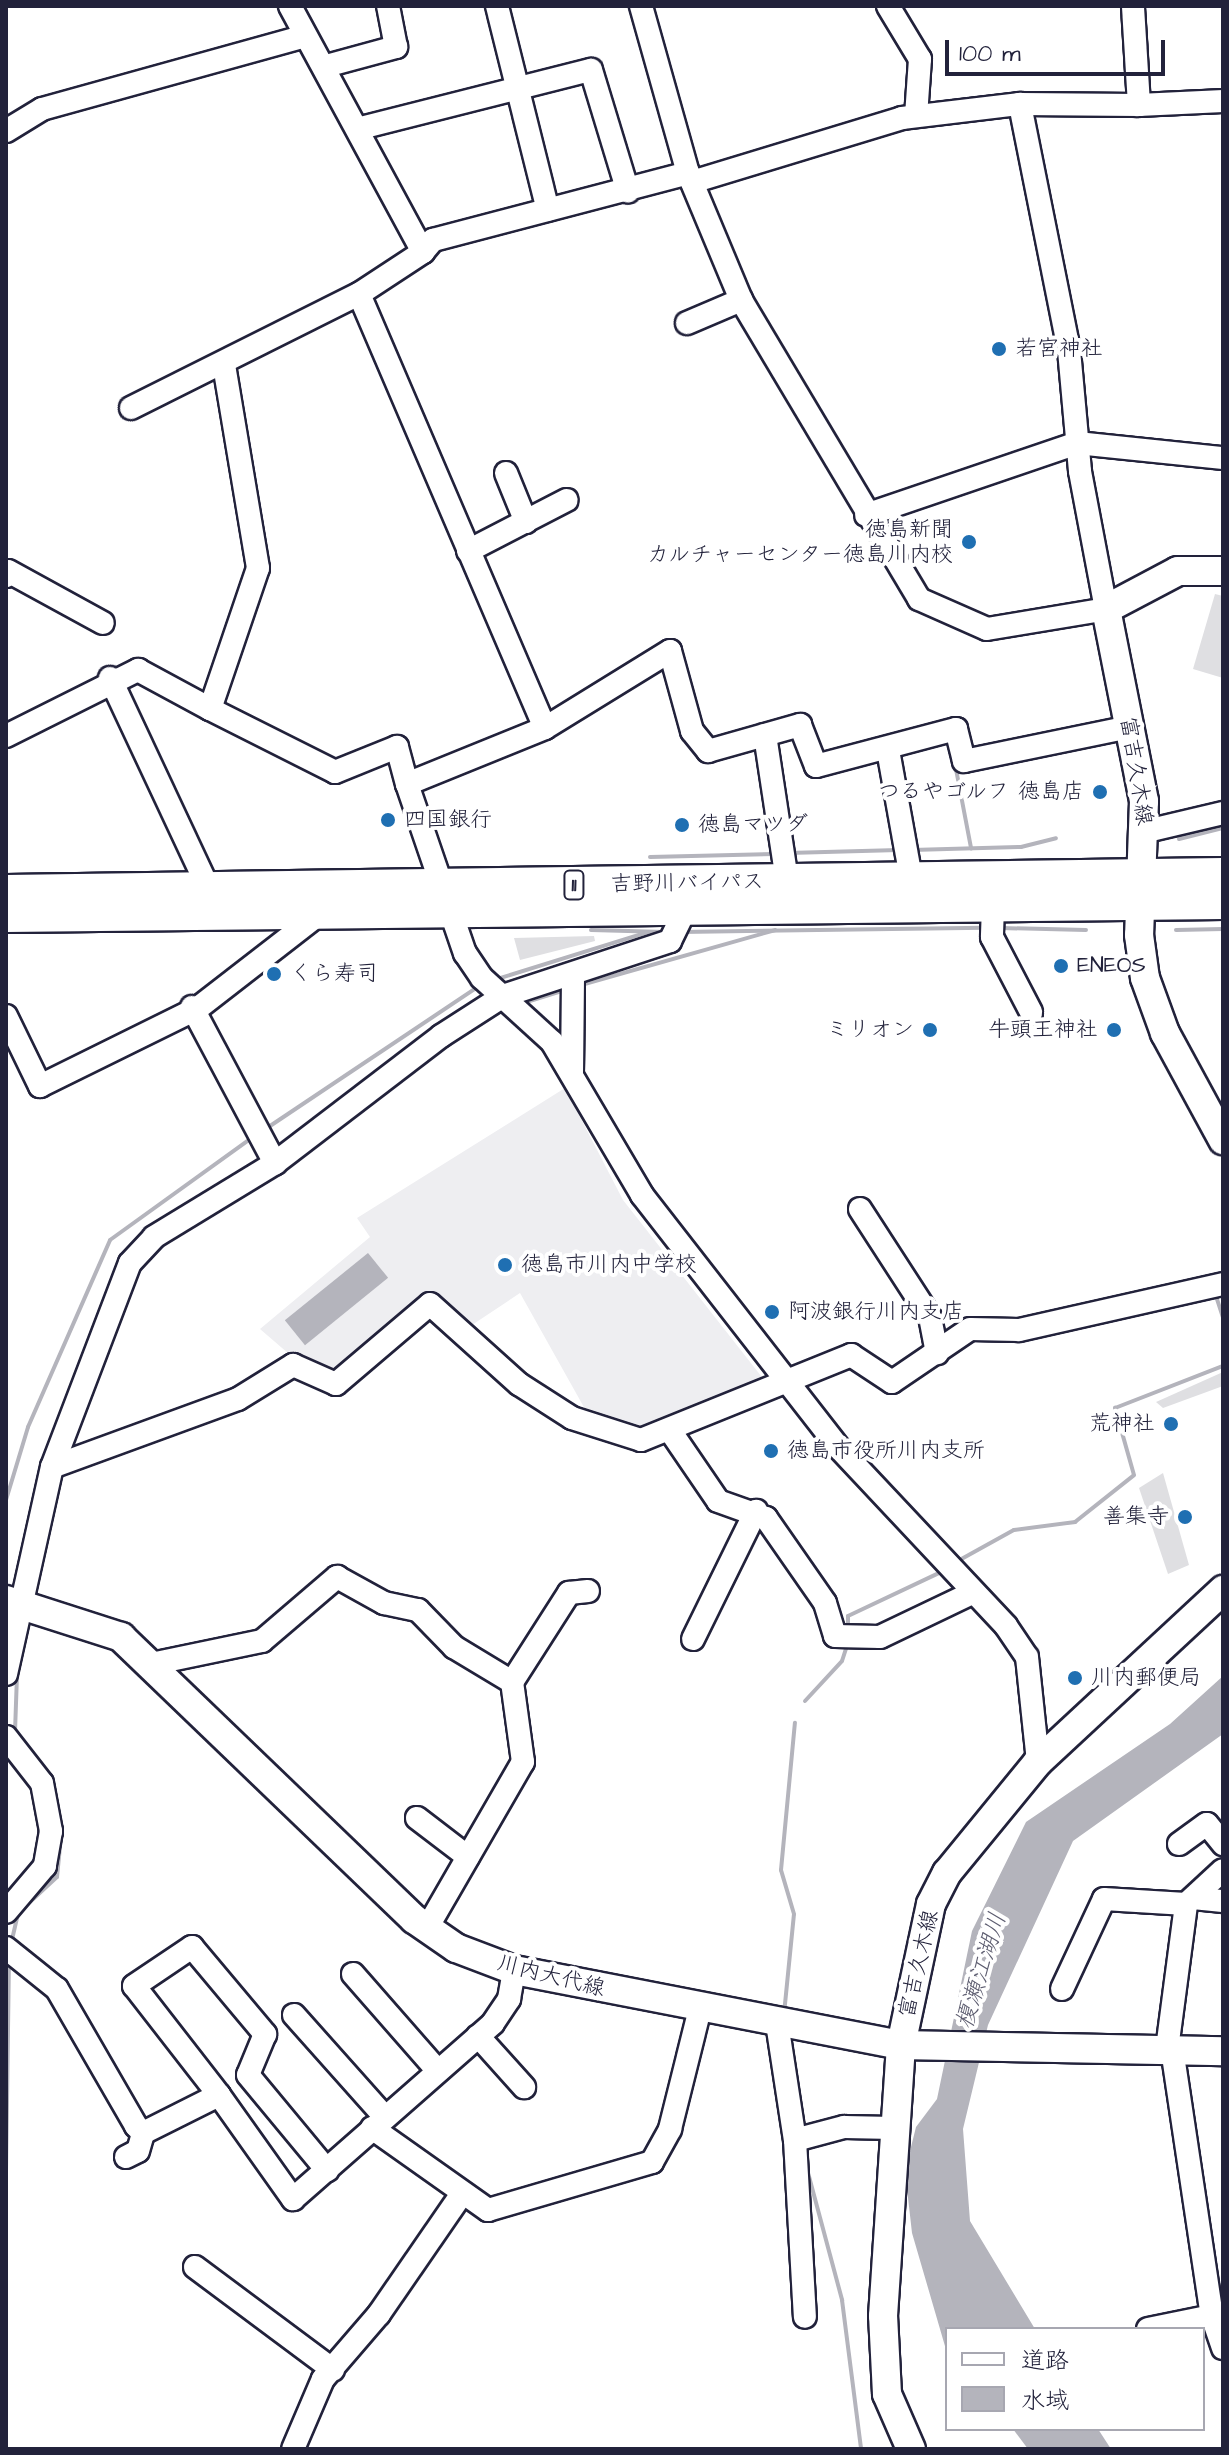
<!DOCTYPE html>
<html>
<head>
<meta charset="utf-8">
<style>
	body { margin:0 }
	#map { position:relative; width:1229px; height:2455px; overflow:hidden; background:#fff; font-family:"Architects Daughter","Klee One",sans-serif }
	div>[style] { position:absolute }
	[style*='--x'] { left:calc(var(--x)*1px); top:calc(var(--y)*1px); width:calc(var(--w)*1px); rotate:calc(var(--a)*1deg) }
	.built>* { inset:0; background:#eeeef1 }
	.green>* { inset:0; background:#dfdfe2 }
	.water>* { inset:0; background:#b4b4bc; transform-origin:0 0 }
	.stream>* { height:4px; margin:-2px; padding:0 2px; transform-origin:2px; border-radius:2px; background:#b4b4bc }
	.roads { filter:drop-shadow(2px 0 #22223b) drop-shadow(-2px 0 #22223b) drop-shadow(0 2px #22223b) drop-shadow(0 -2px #22223b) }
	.minor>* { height:22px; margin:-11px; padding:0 11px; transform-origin:11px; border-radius:11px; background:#fff }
	.major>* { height:28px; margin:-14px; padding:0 14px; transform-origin:14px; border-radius:14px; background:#fff }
	.highway>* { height:32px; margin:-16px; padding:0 16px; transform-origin:16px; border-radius:16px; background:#fff }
	.dots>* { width:22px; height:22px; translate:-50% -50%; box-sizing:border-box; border:4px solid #fff; border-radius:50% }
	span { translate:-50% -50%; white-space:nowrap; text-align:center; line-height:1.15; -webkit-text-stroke:8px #fff; paint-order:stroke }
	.shield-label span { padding:2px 6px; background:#fff; border:2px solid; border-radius:6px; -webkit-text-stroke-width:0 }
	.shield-label { font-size:20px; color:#22223b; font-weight:700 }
	.poi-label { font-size:22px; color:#22223b }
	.left { translate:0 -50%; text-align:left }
	.right { translate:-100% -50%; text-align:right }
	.street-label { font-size:22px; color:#22223b }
	.water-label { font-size:24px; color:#5c5c6f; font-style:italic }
	.frame { position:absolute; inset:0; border:8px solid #22223b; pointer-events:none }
	.legend { position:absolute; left:945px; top:2327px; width:260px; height:104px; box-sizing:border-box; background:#fff; border:2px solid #a7a7b1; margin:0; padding:10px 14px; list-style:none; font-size:24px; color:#22223b }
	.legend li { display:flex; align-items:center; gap:16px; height:40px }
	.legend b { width:40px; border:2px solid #a7a7b1 }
	.scale { position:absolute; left:945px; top:40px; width:220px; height:36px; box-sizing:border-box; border:4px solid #22223b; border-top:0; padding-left:10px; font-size:24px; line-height:28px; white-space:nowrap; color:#22223b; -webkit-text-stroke:6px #fff; paint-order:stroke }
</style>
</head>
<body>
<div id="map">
	<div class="built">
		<i style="clip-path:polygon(565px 1088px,623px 1200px,765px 1381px,657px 1434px,590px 1418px,520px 1293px,466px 1329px,430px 1296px,338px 1376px,296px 1360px,260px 1329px,370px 1237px,357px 1218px)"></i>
	</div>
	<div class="green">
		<i style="clip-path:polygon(1215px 594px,1223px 596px,1223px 678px,1193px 669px)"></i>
		<i style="clip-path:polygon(594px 936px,595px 941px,520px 960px,514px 938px)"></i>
		<i style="clip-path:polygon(1223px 1372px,1223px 1386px,1163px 1408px,1156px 1402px)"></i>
		<i style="clip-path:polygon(1163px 1473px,1189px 1565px,1168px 1574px,1139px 1488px)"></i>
	</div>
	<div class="water">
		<i style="left:368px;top:1253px;width:32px;height:107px;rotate:51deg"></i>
		<i style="clip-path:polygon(1223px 1676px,1223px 1734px,1073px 1841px,988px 2025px,963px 2129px,970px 2221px,1035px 2329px,947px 2329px,947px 2353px,912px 2233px,905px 2171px,916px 2127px,937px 2099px,972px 1931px,1026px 1822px,1170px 1724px)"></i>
		<i style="clip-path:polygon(1013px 2429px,1098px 2429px,1111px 2449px,1028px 2449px)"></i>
	</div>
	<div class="stream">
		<i style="--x:955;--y:764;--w:86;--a:79.2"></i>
		<i style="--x:1179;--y:839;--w:45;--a:-14"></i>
		<i style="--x:912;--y:850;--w:109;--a:-1.6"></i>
		<i style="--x:1021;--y:847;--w:36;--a:-14"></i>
		<i style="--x:788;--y:853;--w:111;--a:-1.5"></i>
		<i style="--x:650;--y:857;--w:126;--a:-1.4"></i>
		<i style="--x:1001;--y:928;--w:85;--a:1.3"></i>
		<i style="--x:591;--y:930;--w:74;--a:1.5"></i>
		<i style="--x:1176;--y:930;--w:47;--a:-1.2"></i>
		<i style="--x:681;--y:932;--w:304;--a:-0.8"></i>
		<i style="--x:494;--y:980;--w:161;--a:-17.3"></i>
		<i style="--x:581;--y:985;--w:202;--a:-15.8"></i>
		<i style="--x:520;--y:1004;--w:47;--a:-17.3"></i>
		<i style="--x:267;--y:1128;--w:255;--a:-33.8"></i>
		<i style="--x:301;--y:1156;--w:154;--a:-37.1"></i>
		<i style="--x:1215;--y:1293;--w:26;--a:72"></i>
		<i style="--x:6;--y:1500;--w:76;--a:-73.2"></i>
		<i style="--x:28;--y:1427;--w:204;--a:-66.3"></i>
		<i style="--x:110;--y:1240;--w:176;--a:-35.8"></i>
		<i style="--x:956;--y:1562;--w:66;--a:-28.9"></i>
		<i style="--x:1014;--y:1530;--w:62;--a:-7.5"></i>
		<i style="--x:1075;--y:1522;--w:75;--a:-38.5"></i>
		<i style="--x:1134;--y:1475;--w:70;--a:-105.8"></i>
		<i style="--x:1115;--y:1408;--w:116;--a:-21.3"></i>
		<i style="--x:848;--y:1630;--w:14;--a:-90"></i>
		<i style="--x:848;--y:1616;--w:105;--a:-25.3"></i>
		<i style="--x:805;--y:1701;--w:54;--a:-47.2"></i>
		<i style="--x:842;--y:1661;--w:19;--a:-72"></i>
		<i style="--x:15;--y:1732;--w:58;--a:-88"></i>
		<i style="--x:24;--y:1742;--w:35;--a:53"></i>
		<i style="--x:11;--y:1944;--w:32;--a:-77"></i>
		<i style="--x:18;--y:1913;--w:53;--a:-42.7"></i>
		<i style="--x:57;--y:1877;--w:41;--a:-84.4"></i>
		<i style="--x:784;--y:2014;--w:100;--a:-84.3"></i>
		<i style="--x:794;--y:1914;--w:46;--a:-106.5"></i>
		<i style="--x:781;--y:1870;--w:148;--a:-84.6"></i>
		<i style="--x:807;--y:2169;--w:136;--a:75"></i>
		<i style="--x:842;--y:2300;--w:150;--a:82.7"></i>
		<i style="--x:6;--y:2173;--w:212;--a:-89.2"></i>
	</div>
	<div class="roads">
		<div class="minor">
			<i style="--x:497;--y:6;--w:210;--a:76"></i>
			<i style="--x:641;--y:6;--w:173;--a:74.3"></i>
			<i style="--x:688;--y:173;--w:138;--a:67.3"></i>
			<i style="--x:741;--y:300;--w:348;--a:59.2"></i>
			<i style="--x:919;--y:599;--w:74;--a:23.8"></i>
			<i style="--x:987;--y:629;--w:121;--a:-9.5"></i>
			<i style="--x:1106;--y:609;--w:140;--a:-100.7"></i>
			<i style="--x:1080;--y:471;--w:121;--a:-95.2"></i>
			<i style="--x:1069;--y:350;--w:251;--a:-101.3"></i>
			<i style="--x:888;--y:6;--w:62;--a:58.9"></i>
			<i style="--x:920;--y:59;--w:57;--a:94"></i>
			<i style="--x:326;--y:66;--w:73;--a:-15.2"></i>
			<i style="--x:396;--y:47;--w:42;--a:-101"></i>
			<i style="--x:1139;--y:105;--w:84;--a:-2.7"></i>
			<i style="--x:361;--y:128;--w:237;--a:-14.2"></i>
			<i style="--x:591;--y:70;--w:127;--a:73.1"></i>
			<i style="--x:6;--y:131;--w:42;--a:-31.4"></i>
			<i style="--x:42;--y:109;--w:273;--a:-15.5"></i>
			<i style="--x:692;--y:182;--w:220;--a:-16.9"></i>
			<i style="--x:902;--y:118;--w:119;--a:-6.8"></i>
			<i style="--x:1020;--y:104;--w:119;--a:0.5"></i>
			<i style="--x:1139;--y:105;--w:99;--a:-93.5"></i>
			<i style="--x:423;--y:252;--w:16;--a:-50"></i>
			<i style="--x:433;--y:240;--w:264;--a:-14.7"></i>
			<i style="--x:359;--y:294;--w:472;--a:66.8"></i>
			<i style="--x:545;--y:728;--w:149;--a:157.9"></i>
			<i style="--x:407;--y:784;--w:179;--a:71.1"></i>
			<i style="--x:465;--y:953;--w:30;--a:56"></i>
			<i style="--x:482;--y:978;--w:95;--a:42.4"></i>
			<i style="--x:552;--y:1042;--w:178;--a:59.5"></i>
			<i style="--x:642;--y:1195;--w:321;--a:52.1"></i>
			<i style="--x:839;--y:1448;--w:244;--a:46.8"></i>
			<i style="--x:1006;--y:1626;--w:37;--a:56"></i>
			<i style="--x:1027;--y:1657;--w:106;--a:84"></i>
			<i style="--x:687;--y:323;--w:59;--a:-23.1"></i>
			<i style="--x:131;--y:408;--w:255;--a:-26.6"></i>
			<i style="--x:359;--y:294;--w:77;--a:-33.3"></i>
			<i style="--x:423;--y:252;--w:280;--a:-118.4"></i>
			<i style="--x:506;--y:473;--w:53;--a:67.8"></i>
			<i style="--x:866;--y:515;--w:223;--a:-18.8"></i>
			<i style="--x:1077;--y:443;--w:147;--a:5.9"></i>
			<i style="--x:468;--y:551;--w:111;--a:-27.3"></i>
			<i style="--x:6;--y:576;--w:5;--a:-68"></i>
			<i style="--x:8;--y:571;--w:108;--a:28.7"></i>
			<i style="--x:110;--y:678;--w:231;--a:64.9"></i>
			<i style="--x:210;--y:709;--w:140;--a:26.7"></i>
			<i style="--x:335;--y:772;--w:67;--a:-22"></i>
			<i style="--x:397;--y:747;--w:38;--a:75"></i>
			<i style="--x:545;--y:728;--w:147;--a:-31.6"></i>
			<i style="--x:670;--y:651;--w:83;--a:74.6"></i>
			<i style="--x:692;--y:731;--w:26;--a:51"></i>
			<i style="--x:708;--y:751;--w:96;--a:-15.8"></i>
			<i style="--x:800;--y:725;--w:44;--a:68.7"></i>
			<i style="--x:816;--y:766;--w:145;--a:-14.8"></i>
			<i style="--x:956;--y:729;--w:33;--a:76"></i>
			<i style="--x:964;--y:761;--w:168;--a:-11.6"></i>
			<i style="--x:765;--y:735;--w:148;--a:81.4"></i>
			<i style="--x:6;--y:736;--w:148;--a:-26.6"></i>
			<i style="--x:138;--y:670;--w:82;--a:28.4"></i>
			<i style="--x:210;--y:709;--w:149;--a:-71.2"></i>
			<i style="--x:258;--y:568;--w:206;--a:-99.5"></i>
			<i style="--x:888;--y:750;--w:130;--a:79.8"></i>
			<i style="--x:1147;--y:831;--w:78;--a:-13.3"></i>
			<i style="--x:993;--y:906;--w:31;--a:92"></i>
			<i style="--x:992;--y:937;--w:85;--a:62.5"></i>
			<i style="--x:192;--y:1007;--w:177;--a:62"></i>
			<i style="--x:6;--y:1016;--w:78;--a:64.1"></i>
			<i style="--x:40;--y:1086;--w:176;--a:-26.3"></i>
			<i style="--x:198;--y:1008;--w:152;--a:-37.8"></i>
			<i style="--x:572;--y:1074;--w:99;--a:-89.4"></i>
			<i style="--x:860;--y:1209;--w:129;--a:57.1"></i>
			<i style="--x:930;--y:1317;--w:37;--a:79"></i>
			<i style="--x:671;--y:1432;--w:83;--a:55.7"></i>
			<i style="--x:718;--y:1501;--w:51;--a:19.5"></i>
			<i style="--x:766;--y:1518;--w:103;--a:55.2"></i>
			<i style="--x:825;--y:1603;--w:34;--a:73"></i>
			<i style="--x:835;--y:1636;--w:45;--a:1.3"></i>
			<i style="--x:880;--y:1637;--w:104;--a:-25.6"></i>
			<i style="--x:52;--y:1467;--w:198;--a:-20.1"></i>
			<i style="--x:238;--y:1399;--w:65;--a:-31.7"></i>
			<i style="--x:293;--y:1365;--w:47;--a:23.8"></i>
			<i style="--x:336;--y:1384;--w:123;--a:-40.4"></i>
			<i style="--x:430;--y:1304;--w:120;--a:42"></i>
			<i style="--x:519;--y:1384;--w:63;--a:32.7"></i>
			<i style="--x:572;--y:1418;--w:72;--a:17.7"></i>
			<i style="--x:641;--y:1440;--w:227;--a:-22"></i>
			<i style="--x:851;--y:1355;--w:49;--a:33.4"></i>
			<i style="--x:892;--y:1382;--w:94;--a:-34.2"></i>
			<i style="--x:970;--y:1329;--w:49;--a:1.2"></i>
			<i style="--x:1019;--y:1330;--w:209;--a:-12.7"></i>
			<i style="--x:693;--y:1639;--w:143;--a:-63.8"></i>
			<i style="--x:156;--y:1663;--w:108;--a:-11.7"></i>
			<i style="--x:262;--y:1641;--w:99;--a:-40.5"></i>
			<i style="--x:337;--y:1577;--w:54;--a:29"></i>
			<i style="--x:384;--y:1603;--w:35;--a:12"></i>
			<i style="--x:418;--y:1610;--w:52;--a:45.8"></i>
			<i style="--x:454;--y:1647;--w:68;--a:31.1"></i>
			<i style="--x:6;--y:1674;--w:212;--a:-77.5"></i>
			<i style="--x:52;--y:1467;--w:218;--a:-69.1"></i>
			<i style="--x:130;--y:1263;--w:35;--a:-47"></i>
			<i style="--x:154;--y:1237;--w:142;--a:-31.4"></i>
			<i style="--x:275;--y:1163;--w:209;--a:-37.4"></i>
			<i style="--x:441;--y:1036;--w:74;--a:-32.8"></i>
			<i style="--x:503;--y:996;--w:176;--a:-18.2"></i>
			<i style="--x:670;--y:941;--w:37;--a:-64"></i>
			<i style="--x:6;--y:1737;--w:58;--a:52"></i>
			<i style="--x:42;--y:1783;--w:49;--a:79.4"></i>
			<i style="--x:51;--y:1831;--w:36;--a:100"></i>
			<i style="--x:45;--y:1866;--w:60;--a:130.3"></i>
			<i style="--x:417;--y:1818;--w:64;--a:37.4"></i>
			<i style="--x:1179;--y:1844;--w:34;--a:-36"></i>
			<i style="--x:1207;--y:1824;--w:26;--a:51"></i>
			<i style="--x:1193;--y:1898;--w:30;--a:6"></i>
			<i style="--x:427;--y:1928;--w:192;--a:-60"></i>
			<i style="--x:523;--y:1762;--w:81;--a:-97.8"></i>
			<i style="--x:512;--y:1682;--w:106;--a:-57.4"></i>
			<i style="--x:569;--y:1593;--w:19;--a:-6"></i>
			<i style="--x:6;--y:1948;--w:65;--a:38.8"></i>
			<i style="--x:57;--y:1989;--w:158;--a:60"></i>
			<i style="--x:136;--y:2126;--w:10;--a:45"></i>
			<i style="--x:143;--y:2133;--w:85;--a:-26.6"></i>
			<i style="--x:219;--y:2095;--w:128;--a:54.6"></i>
			<i style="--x:293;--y:2199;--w:266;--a:-41.3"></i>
			<i style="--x:493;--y:2023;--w:29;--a:-56"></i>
			<i style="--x:509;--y:1999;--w:29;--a:-80"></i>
			<i style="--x:353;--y:1974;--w:129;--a:48.8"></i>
			<i style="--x:1062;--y:1989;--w:99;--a:-65"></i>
			<i style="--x:1104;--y:1899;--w:82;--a:3.5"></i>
			<i style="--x:294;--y:2015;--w:137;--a:48.3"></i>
			<i style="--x:777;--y:2023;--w:118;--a:81.3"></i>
			<i style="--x:795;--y:2140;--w:177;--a:86.8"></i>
			<i style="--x:478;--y:2036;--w:69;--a:48"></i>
			<i style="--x:1167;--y:2049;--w:146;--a:-82.5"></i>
			<i style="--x:1186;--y:1904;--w:50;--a:-42.6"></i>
			<i style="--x:1172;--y:2049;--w:270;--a:81.5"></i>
			<i style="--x:1212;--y:2316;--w:34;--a:71"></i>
			<i style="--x:219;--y:2095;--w:138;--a:-127.9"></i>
			<i style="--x:134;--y:1986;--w:70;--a:-33.9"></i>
			<i style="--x:192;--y:1947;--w:114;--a:50"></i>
			<i style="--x:265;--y:2034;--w:44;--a:112.5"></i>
			<i style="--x:248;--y:2075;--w:124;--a:50.3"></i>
			<i style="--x:372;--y:2128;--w:142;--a:35.3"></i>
			<i style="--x:488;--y:2210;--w:171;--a:-16.3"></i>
			<i style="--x:652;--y:2162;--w:38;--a:-61"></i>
			<i style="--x:670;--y:2129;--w:124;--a:-76"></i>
			<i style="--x:795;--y:2140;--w:51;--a:-14.9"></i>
			<i style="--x:844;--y:2127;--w:50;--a:1.1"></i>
			<i style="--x:126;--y:2157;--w:13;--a:-27"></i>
			<i style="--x:138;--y:2151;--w:19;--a:-74"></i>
			<i style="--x:195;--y:2267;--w:172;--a:36.7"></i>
			<i style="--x:1148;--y:2329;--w:65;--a:-11.5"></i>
			<i style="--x:293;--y:2449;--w:76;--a:-66.8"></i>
			<i style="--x:323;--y:2379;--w:86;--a:-49.3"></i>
			<i style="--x:379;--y:2314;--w:145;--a:-55.4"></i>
		</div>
		<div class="major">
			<i style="--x:1223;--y:571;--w:45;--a:180"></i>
			<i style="--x:1178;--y:571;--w:81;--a:152.2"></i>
			<i style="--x:1106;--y:609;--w:196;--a:78.8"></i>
			<i style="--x:1144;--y:801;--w:134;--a:92.1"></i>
			<i style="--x:1139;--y:935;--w:43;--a:82.1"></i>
			<i style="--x:1145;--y:978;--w:59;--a:70"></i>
			<i style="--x:1165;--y:1033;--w:122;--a:61.5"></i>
			<i style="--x:6;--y:1600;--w:121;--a:17.8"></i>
			<i style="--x:121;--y:1637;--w:407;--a:43.9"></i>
			<i style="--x:414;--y:1919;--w:51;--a:34.6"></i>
			<i style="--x:456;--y:1948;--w:62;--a:20.8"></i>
			<i style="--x:514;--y:1970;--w:394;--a:11"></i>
			<i style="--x:901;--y:2045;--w:322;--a:1.1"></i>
			<i style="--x:911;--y:2449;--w:60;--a:-113.6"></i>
			<i style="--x:887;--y:2394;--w:78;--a:-92.9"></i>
			<i style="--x:883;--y:2316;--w:272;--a:-86.2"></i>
			<i style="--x:901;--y:2045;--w:144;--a:-78"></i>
			<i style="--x:931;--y:1904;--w:35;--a:-63"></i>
			<i style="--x:947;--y:1873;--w:144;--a:-50.7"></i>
			<i style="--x:1038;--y:1762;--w:253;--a:-42.9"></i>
		</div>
		<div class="highway">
			<i style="--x:6;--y:891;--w:1217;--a:-0.8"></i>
			<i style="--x:6;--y:916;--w:1217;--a:-0.61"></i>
		</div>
	</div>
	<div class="dots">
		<i style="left:999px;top:349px;background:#1f6fb2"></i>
		<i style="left:969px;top:542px;background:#1f6fb2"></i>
		<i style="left:1100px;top:792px;background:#1f6fb2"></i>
		<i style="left:388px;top:820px;background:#1f6fb2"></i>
		<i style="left:682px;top:825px;background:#1f6fb2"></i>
		<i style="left:1061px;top:966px;background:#1f6fb2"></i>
		<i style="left:274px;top:974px;background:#1f6fb2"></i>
		<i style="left:930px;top:1030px;background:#1f6fb2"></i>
		<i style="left:1114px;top:1030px;background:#1f6fb2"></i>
		<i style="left:505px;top:1265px;background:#1f6fb2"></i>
		<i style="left:772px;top:1312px;background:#1f6fb2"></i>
		<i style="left:1171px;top:1424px;background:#1f6fb2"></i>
		<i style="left:771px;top:1451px;background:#1f6fb2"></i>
		<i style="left:1185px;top:1517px;background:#1f6fb2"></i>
		<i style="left:1075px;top:1678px;background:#1f6fb2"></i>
	</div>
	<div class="shield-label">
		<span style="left:574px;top:885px">11</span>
	</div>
	<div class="poi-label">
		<span class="left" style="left:1015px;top:349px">若宮神社</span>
		<span class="right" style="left:953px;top:542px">徳島新聞<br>カルチャーセンター徳島川内校</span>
		<span class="right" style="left:1084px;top:792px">つるやゴルフ 徳島店</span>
		<span class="left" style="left:404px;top:820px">四国銀行</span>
		<span class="left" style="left:698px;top:825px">徳島マツダ</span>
		<span class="left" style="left:1077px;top:966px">ENEOS</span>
		<span class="left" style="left:290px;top:974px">くら寿司</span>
		<span class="right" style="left:914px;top:1030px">ミリオン</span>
		<span class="right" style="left:1098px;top:1030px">牛頭王神社</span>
		<span class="left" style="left:521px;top:1265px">徳島市川内中学校</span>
		<span class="left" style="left:788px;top:1312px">阿波銀行川内支店</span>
		<span class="right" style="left:1155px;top:1424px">荒神社</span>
		<span class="left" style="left:787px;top:1451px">徳島市役所川内支所</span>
		<span class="right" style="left:1169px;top:1517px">善集寺</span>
		<span class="left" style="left:1091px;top:1678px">川内郵便局</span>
	</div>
	<div class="street-label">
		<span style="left:1136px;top:771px;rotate:81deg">富吉久木線</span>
		<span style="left:687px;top:883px;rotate:-1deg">吉野川バイパス</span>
		<span style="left:919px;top:1964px;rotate:-77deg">富吉久木線</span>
		<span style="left:551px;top:1976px;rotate:14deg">川内大代線</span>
	</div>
	<div class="water-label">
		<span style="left:982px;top:1971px;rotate:-73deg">榎瀬江湖川</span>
	</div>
	<div class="frame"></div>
	<ul class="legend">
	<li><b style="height:10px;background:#fff"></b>道路</li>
	<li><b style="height:22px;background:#b4b4bc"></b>水域</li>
	</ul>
	<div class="scale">100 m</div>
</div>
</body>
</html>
